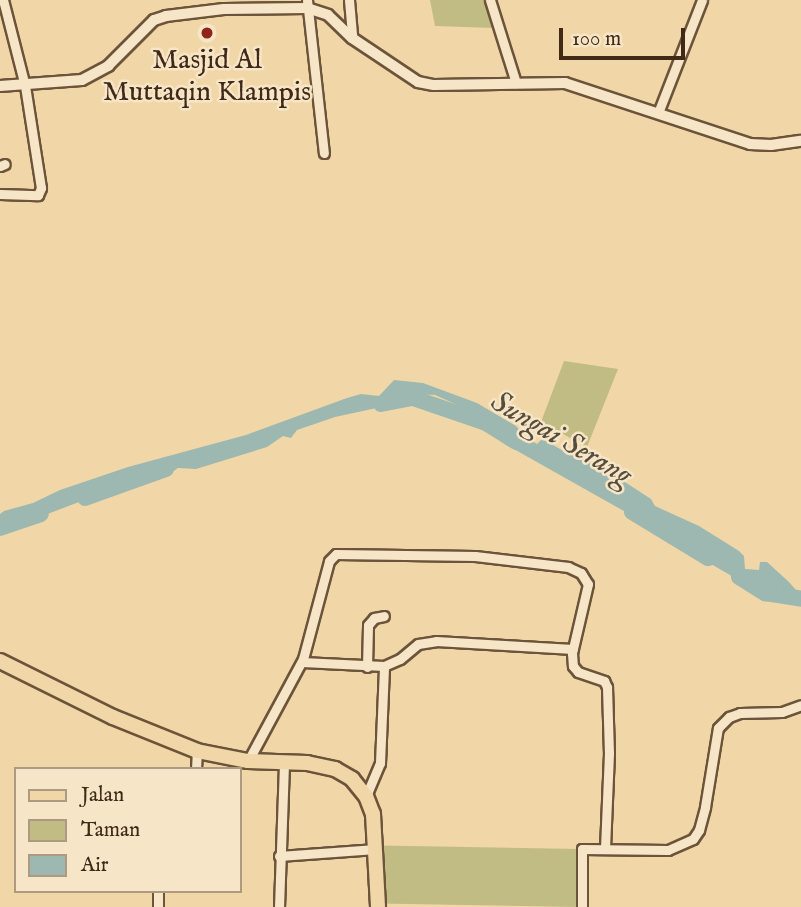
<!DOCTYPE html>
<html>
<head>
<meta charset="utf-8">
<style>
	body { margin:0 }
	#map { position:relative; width:801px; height:907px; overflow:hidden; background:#f1d7a7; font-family:"IM FELL English",serif }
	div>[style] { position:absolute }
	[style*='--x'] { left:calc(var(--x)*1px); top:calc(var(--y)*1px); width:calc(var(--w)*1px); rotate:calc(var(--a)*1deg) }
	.green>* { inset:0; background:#c1bc83; transform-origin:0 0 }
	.water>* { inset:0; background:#9cb8b0 }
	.river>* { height:16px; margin:-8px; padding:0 8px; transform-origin:8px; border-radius:8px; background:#9cb8b0 }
	.roads { filter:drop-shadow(2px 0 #6c543b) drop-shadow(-2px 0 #6c543b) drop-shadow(0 2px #6c543b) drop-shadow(0 -2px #6c543b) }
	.minor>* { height:9px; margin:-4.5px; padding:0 4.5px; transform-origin:4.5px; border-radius:4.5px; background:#f6e5c6 }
	.tertiary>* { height:10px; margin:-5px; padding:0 5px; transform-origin:5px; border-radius:5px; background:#f6e5c6 }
	.primary>* { height:14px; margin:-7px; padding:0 7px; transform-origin:7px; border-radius:7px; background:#f1d7a7 }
	.dots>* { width:19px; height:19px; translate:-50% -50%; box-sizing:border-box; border:4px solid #f6e5c6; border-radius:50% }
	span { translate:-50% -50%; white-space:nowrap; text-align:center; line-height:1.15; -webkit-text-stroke:5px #f6e5c6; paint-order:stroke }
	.poi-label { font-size:28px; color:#402917 }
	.water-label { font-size:30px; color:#574d3d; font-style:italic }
	.legend { position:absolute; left:14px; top:767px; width:228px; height:126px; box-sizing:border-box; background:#f6e5c6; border:2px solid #ad9a80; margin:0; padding:9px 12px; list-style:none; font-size:21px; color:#402917 }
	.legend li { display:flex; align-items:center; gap:14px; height:35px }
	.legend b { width:35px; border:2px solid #ad9a80 }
	.scale { position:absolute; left:559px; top:28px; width:126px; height:32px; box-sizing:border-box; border:4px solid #402917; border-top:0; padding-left:9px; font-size:21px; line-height:24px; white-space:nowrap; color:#402917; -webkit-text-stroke:5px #f6e5c6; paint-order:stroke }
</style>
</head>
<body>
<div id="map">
	<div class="green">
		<i style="clip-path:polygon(430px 0,485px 0,494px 28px,435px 26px)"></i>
		<i style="clip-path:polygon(564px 361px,618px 369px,587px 447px,541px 422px)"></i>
		<i style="left:579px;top:849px;width:58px;height:200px;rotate:91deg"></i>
	</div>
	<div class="water">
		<i style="clip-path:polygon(394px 380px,423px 383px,477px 403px,516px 426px,524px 436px,537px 444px,542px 439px,571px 455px,594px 462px,651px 499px,655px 506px,699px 526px,739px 551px,744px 556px,745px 569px,759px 570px,760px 562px,767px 562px,789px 582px,801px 596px,801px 603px,780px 587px,752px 588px,694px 554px,685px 538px,638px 519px,505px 444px,507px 441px,489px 419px,435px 395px,412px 394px,395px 404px,335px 417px,297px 430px,291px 438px,283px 436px,267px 447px,196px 469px,178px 468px,168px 475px,141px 477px,111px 485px,100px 494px,37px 518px,0 523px,0 514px,4px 511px,33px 503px,60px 490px,128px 467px,246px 435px,347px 398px,361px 394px,379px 396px)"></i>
	</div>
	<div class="river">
		<i style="--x:381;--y:404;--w:33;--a:-11"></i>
		<i style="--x:413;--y:398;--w:77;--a:18.9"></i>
		<i style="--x:486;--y:423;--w:36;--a:32"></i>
		<i style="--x:85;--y:498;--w:86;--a:-19.7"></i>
		<i style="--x:632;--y:512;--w:89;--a:31.2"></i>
		<i style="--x:0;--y:528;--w:43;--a:-18.9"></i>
		<i style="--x:739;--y:577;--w:31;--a:32"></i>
		<i style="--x:765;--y:593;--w:36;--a:9"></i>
	</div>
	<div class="roads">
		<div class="minor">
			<i style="--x:307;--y:0;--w:154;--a:83.7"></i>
			<i style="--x:349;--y:0;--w:38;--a:85"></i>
			<i style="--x:490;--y:0;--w:87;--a:72.6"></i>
			<i style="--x:658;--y:113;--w:121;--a:-68.7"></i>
			<i style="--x:0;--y:166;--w:5;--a:-22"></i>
			<i style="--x:0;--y:194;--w:38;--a:2"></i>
			<i style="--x:38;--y:195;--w:8;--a:-67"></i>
			<i style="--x:41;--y:188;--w:103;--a:-98.9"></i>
			<i style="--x:25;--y:86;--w:89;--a:-104.3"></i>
			<i style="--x:302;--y:662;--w:82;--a:2.8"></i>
			<i style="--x:384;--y:666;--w:17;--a:-24"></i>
			<i style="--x:400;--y:659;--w:23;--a:-40"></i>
			<i style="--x:418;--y:644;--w:18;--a:-9"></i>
			<i style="--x:436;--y:641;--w:137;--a:3.3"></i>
			<i style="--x:367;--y:667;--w:42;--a:-88.6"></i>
			<i style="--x:368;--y:625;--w:9;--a:-49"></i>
			<i style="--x:374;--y:618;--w:10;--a:-11"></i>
			<i style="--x:248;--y:761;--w:116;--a:-61.7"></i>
			<i style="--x:303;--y:659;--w:101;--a:-75.1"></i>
			<i style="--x:329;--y:561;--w:10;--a:-45"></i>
			<i style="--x:336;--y:554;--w:139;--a:0.8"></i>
			<i style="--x:475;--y:556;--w:94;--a:6.7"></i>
			<i style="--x:568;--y:567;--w:14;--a:25"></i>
			<i style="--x:581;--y:573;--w:13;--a:58"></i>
			<i style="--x:588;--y:584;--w:71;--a:103.1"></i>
			<i style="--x:572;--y:653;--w:13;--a:86"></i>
			<i style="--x:573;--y:666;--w:8;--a:50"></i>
			<i style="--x:578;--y:672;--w:28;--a:19"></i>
			<i style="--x:604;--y:681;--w:7;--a:63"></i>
			<i style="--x:607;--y:687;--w:66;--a:88.3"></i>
			<i style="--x:609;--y:753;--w:96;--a:92.4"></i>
			<i style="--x:196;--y:769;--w:18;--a:-87"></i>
			<i style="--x:366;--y:796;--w:36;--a:-67"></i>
			<i style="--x:380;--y:763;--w:97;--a:-87.6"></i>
			<i style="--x:279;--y:856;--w:97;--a:-4.1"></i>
			<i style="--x:158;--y:907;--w:16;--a:-90"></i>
			<i style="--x:279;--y:907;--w:145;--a:-88"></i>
			<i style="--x:582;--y:907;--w:58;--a:-90"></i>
			<i style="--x:582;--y:849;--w:86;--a:0.7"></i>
			<i style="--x:668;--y:850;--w:27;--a:-24"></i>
			<i style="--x:693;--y:839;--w:11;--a:-56"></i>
			<i style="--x:699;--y:830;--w:24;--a:-75"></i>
			<i style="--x:705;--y:807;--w:80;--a:-80.7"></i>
			<i style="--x:718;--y:728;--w:16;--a:-45"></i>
			<i style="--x:729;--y:717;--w:12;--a:-20"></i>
			<i style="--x:740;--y:713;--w:42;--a:-1.4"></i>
			<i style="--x:782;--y:712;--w:20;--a:-20"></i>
		</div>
		<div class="tertiary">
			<i style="--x:0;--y:86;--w:82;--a:-4.2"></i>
			<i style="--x:82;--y:80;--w:30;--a:-28"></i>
			<i style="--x:108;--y:66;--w:65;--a:-45"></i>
			<i style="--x:154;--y:20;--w:13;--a:-18"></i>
			<i style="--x:166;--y:16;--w:58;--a:-6.9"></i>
			<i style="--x:224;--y:9;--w:83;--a:-0.7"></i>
			<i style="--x:307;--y:8;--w:22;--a:18"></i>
			<i style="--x:328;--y:15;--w:33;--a:44"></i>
			<i style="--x:352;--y:38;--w:79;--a:33.7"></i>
			<i style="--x:418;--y:82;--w:16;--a:11"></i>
			<i style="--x:434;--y:85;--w:131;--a:-0.9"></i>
			<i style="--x:565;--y:83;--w:195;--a:18.2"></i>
			<i style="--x:750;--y:144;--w:21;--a:3"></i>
			<i style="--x:771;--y:145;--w:30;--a:-8"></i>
		</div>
		<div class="primary">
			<i style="--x:0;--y:661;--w:126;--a:26.4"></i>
			<i style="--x:113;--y:717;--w:91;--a:22"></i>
			<i style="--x:197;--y:751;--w:52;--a:11.1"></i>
			<i style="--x:248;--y:761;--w:59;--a:1.9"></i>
			<i style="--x:307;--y:763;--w:29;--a:12"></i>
			<i style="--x:335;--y:769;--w:20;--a:30"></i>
			<i style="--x:352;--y:779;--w:22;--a:51"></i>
			<i style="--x:366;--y:796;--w:19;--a:69"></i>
			<i style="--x:373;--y:814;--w:93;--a:86.9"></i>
		</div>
	</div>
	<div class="dots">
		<i style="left:207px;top:33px;background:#8f2418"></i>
	</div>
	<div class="poi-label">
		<span style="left:207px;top:77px">Masjid Al<br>Muttaqin Klampis</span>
	</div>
	<div class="water-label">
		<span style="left:561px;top:439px;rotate:30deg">Sungai Serang</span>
	</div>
	<ul class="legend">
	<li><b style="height:9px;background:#f1d7a7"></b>Jalan</li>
	<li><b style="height:19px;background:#c1bc83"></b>Taman</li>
	<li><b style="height:19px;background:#9cb8b0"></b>Air</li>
	</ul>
	<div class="scale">100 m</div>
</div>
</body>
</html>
